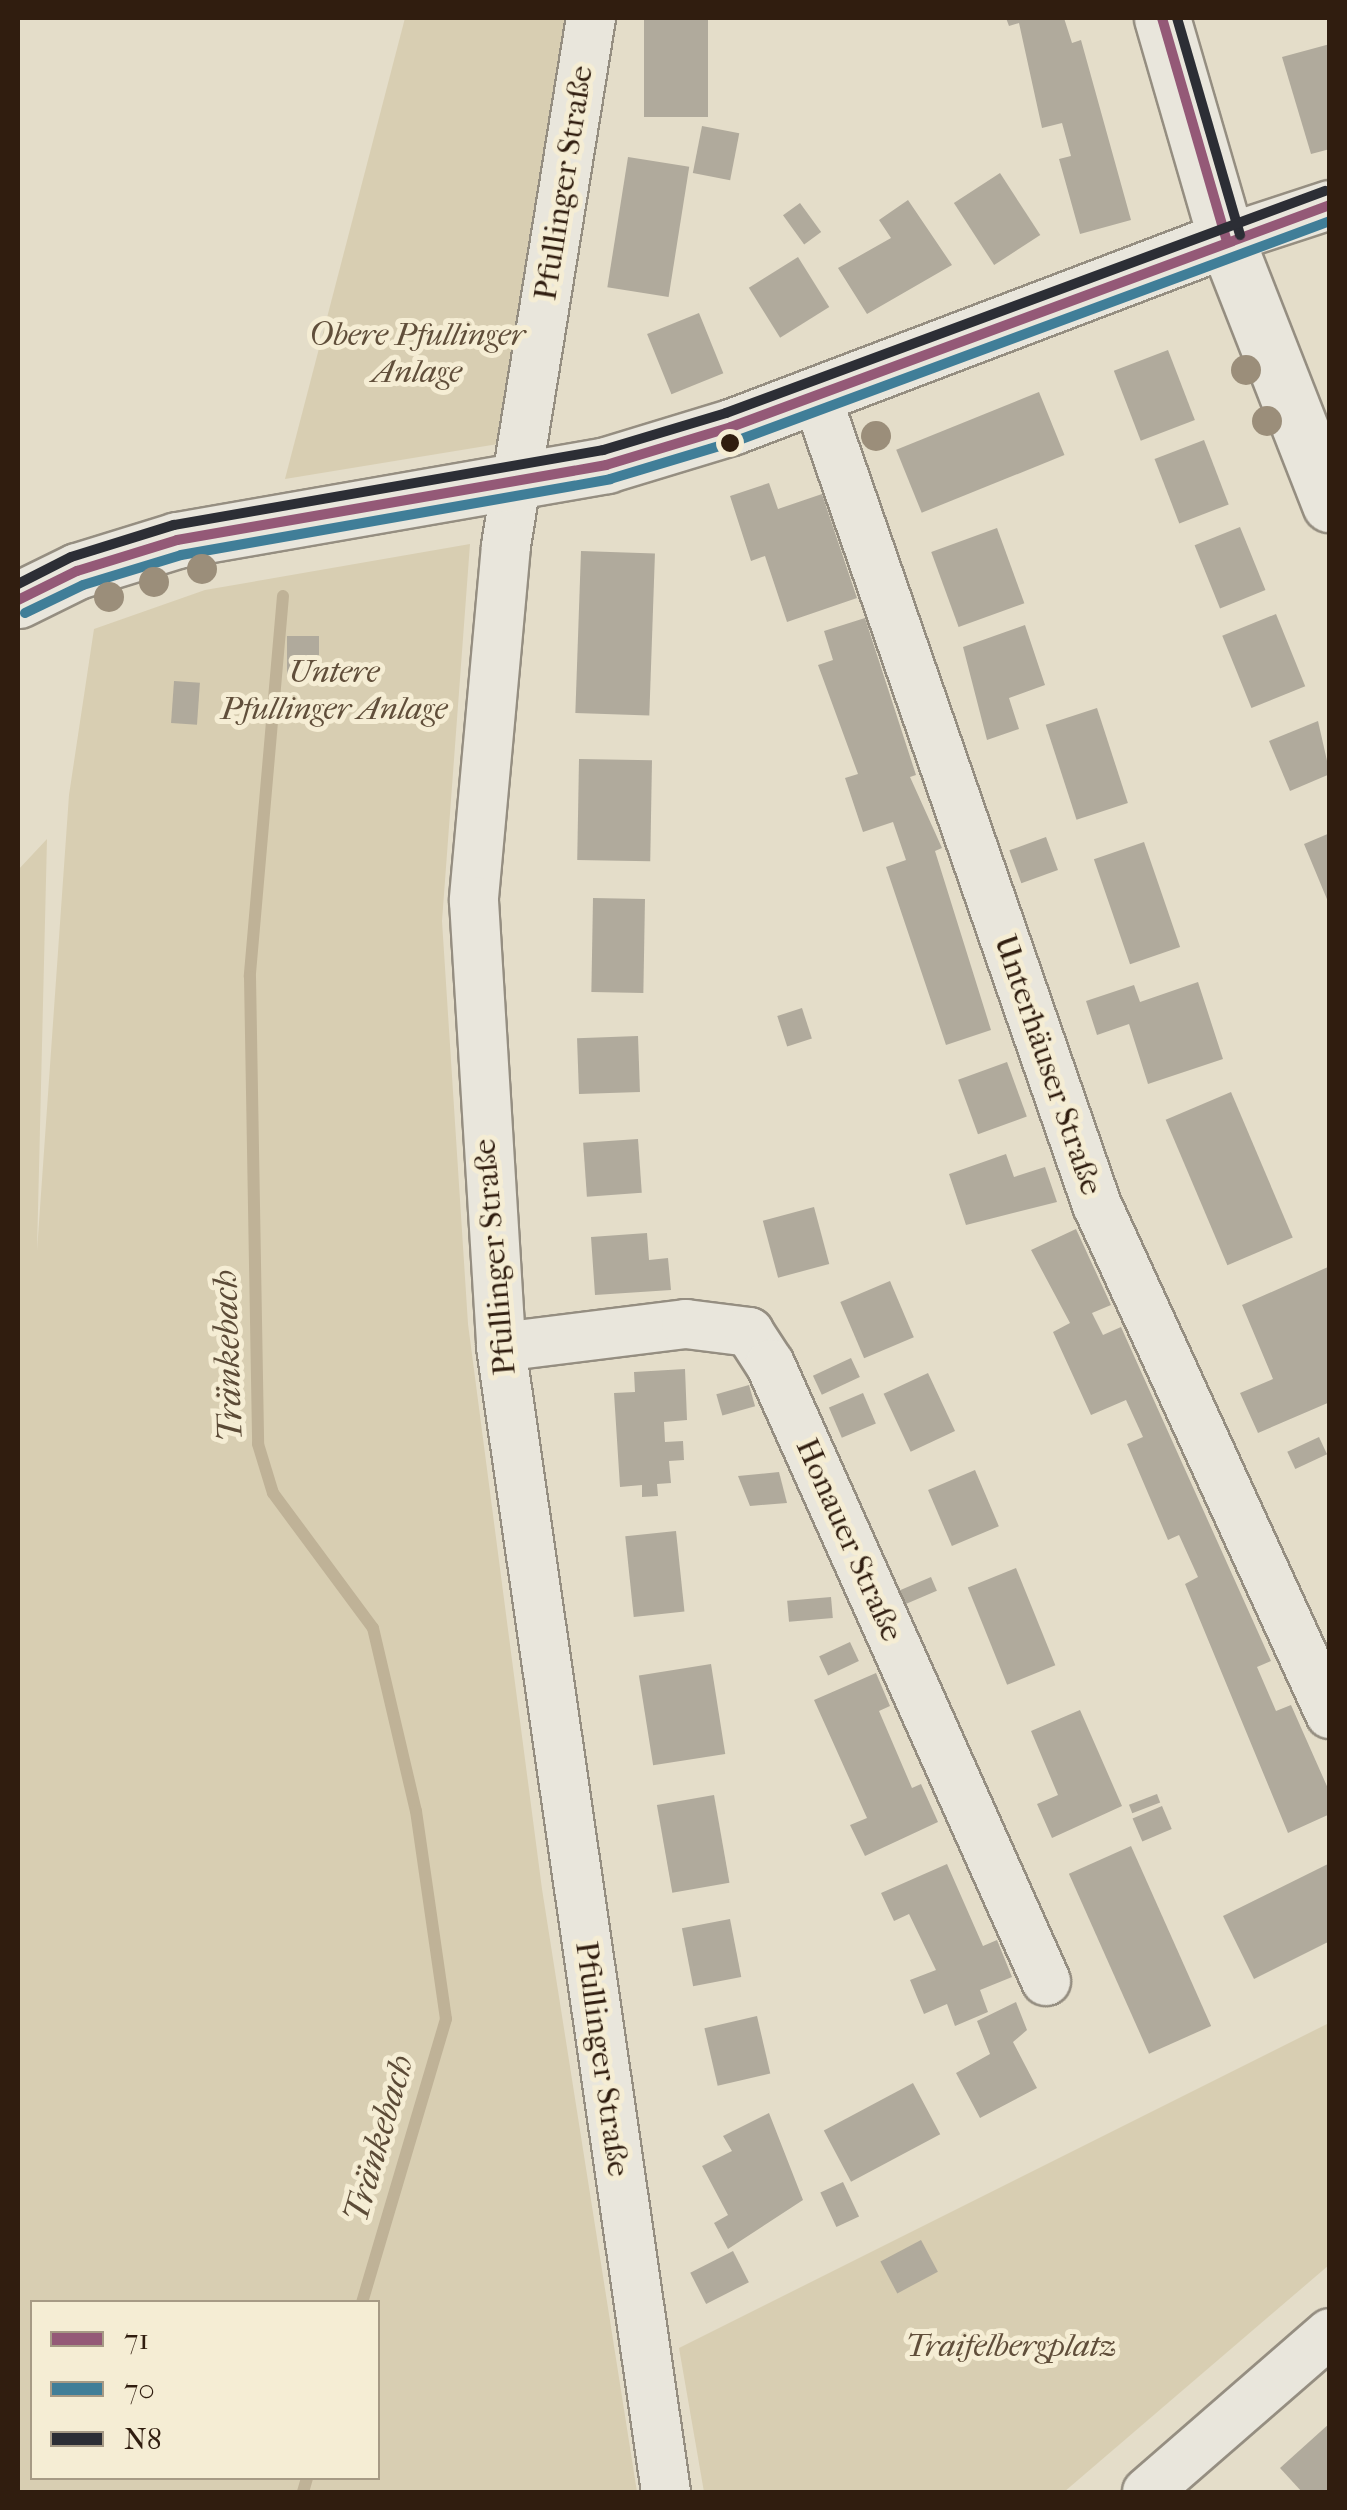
<!DOCTYPE html>
<html>
<head>
<meta charset="utf-8">
<style>
	body { margin:0 }
	#map { position:relative; width:1347px; height:2510px; overflow:hidden; background:#e4ddc9; font-family:"IM FELL French Canon",serif }
	div>[style] { position:absolute }
	[style*='--x'] { left:calc(var(--x)*1px); top:calc(var(--y)*1px); width:calc(var(--w)*1px); rotate:calc(var(--a)*1deg) }
	.green>* { inset:0; background:#d8ceb2 }
	.stream>* { height:12px; margin:-6px; padding:0 6px; transform-origin:6px; border-radius:6px; background:#bfb297 }
	.building>* { inset:0; background:#b0aa9c; transform-origin:0 0 }
	.roads { filter:drop-shadow(2px 0 #958e81) drop-shadow(-2px 0 #958e81) drop-shadow(0 2px #958e81) drop-shadow(0 -2px #958e81) }
	.street>* { height:48px; margin:-24px; padding:0 24px; transform-origin:24px; border-radius:24px; background:#e9e6dc }
	.secondary>* { height:55px; margin:-27.5px; padding:0 27.5px; transform-origin:27.5px; border-radius:27.5px; background:#e9e6dc }
	.bus-1>* { height:10px; margin:-5px; padding:0 5px; transform-origin:5px; border-radius:5px; background:#945977 }
	.bus-2>* { height:10px; margin:-5px; padding:0 5px; transform-origin:5px; border-radius:5px; background:#407e98 }
	.bus-3>* { height:10px; margin:-5px; padding:0 5px; transform-origin:5px; border-radius:5px; background:#2c2e35 }
	.trees>* { width:30px; height:30px; margin:-15px; border-radius:50%; background:#9b8e7a }
	.dots>* { width:28px; height:28px; translate:-50% -50%; box-sizing:border-box; border:5px solid #f5edd4; border-radius:50% }
	span { translate:-50% -50%; white-space:nowrap; text-align:center; line-height:1.15; -webkit-text-stroke:10px #f5edd4; paint-order:stroke }
	.street-label { font-size:32px; color:#301d0f }
	.park-label { font-size:32px; color:#604e3a; font-style:italic }
	.water-label { font-size:35px; color:#5c4b37; font-style:italic }
	.frame { position:absolute; inset:0; border:20px solid #301d0f; pointer-events:none }
	.legend { position:absolute; left:30px; top:2300px; width:350px; height:180px; box-sizing:border-box; background:#f5edd4; border:2px solid #a69a85; margin:0; padding:12px 18px; list-style:none; font-size:30px; color:#301d0f }
	.legend li { display:flex; align-items:center; gap:20px; height:50px }
	.legend b { width:50px; border:2px solid #a69a85 }
</style>
</head>
<body>
<div id="map">
	<div class="green">
		<i style="clip-path:polygon(405px 18px,566px 18px,498px 444px,285px 479px)"></i>
		<i style="clip-path:polygon(evenodd,470px 544px,442px 921px,468px 1324px,542px 1889px,637px 2492px,18px 2492px,18px 870px,47px 839px,37px 1251px,69px 795px,94px 629px,205px 590px,470px 544px,32px 2302px,378px 2302px,378px 2478px,32px 2478px,32px 2302px)"></i>
		<i style="clip-path:polygon(1329px 2023px,1329px 2265px,1064px 2492px,704px 2492px,679px 2348px)"></i>
	</div>
	<div class="stream">
		<i style="--x:283;--y:596;--w:382;--a:95"></i>
		<i style="--x:250;--y:977;--w:467;--a:89"></i>
		<i style="--x:258;--y:1444;--w:51;--a:73"></i>
		<i style="--x:273;--y:1493;--w:168;--a:53.5"></i>
		<i style="--x:373;--y:1628;--w:188;--a:76.8"></i>
		<i style="--x:416;--y:1811;--w:210;--a:81.8"></i>
		<i style="--x:446;--y:2019;--w:295;--a:106.5"></i>
		<i style="--x:303;--y:2492;--w:15;--a:-74"></i>
	</div>
	<div class="building">
		<i style="left:644px;top:18px;width:64px;height:99px"></i>
		<i style="clip-path:polygon(1006px 18px,1064px 18px,1072px 43px,1081px 40px,1131px 220px,1080px 234px,1059px 159px,1071px 156px,1062px 123px,1042px 128px,1019px 23px,1009px 26px)"></i>
		<i style="clip-path:polygon(1330px 44px,1330px 149px,1311px 154px,1282px 57px)"></i>
		<i style="left:702px;top:126px;width:38px;height:48px;rotate:11deg"></i>
		<i style="left:628px;top:157px;width:62px;height:132px;rotate:9deg"></i>
		<i style="left:1000px;top:173px;width:74px;height:55px;rotate:57deg"></i>
		<i style="clip-path:polygon(908px 200px,952px 265px,867px 314px,838px 268px,891px 238px,879px 220px)"></i>
		<i style="left:800px;top:203px;width:36px;height:21px;rotate:54deg"></i>
		<i style="left:798px;top:257px;width:59px;height:58px;rotate:58deg"></i>
		<i style="left:699px;top:313px;width:65px;height:56px;rotate:68deg"></i>
		<i style="left:1168px;top:350px;width:75px;height:58px;rotate:69deg"></i>
		<i style="left:1039px;top:392px;width:68px;height:154px;rotate:68deg"></i>
		<i style="left:1204px;top:440px;width:69px;height:53px;rotate:69deg"></i>
		<i style="clip-path:polygon(769px 483px,778px 509px,822px 494px,857px 598px,787px 622px,765px 556px,751px 561px,730px 496px)"></i>
		<i style="left:1240px;top:527px;width:68px;height:49px;rotate:68deg"></i>
		<i style="left:997px;top:528px;width:80px;height:70px;rotate:70deg"></i>
		<i style="left:581px;top:551px;width:74px;height:162px;rotate:2deg"></i>
		<i style="left:1276px;top:614px;width:78px;height:58px;rotate:68deg"></i>
		<i style="clip-path:polygon(865px 618px,916px 775px,910px 777px,942px 848px,935px 851px,991px 1030px,946px 1045px,886px 867px,906px 860px,893px 822px,863px 832px,845px 778px,858px 774px,818px 665px,833px 660px,824px 631px)"></i>
		<i style="clip-path:polygon(1025px 625px,1045px 685px,1009px 698px,1019px 729px,987px 740px,963px 647px)"></i>
		<i style="left:287px;top:636px;width:32px;height:42px"></i>
		<i style="left:174px;top:681px;width:26px;height:42px;rotate:4deg"></i>
		<i style="left:1097px;top:708px;width:100px;height:54px;rotate:72deg"></i>
		<i style="clip-path:polygon(1318px 721px,1330px 774px,1290px 791px,1269px 741px)"></i>
		<i style="left:579px;top:759px;width:73px;height:101px;rotate:1deg"></i>
		<i style="clip-path:polygon(1330px 833px,1330px 904px,1329px 904px,1304px 844px)"></i>
		<i style="left:1046px;top:837px;width:35px;height:39px;rotate:70deg"></i>
		<i style="left:1144px;top:842px;width:111px;height:53px;rotate:71deg"></i>
		<i style="left:593px;top:898px;width:52px;height:94px;rotate:1deg"></i>
		<i style="clip-path:polygon(1198px 982px,1223px 1059px,1148px 1084px,1129px 1024px,1097px 1035px,1086px 1001px,1134px 985px,1140px 1002px)"></i>
		<i style="left:802px;top:1008px;width:32px;height:26px;rotate:72deg"></i>
		<i style="left:638px;top:1036px;width:56px;height:61px;rotate:88deg"></i>
		<i style="left:1007px;top:1062px;width:58px;height:52px;rotate:70deg"></i>
		<i style="left:1231px;top:1092px;width:158px;height:71px;rotate:67deg"></i>
		<i style="left:638px;top:1139px;width:54px;height:55px;rotate:86deg"></i>
		<i style="clip-path:polygon(1006px 1154px,1014px 1177px,1045px 1167px,1057px 1202px,966px 1225px,949px 1174px)"></i>
		<i style="left:814px;top:1207px;width:59px;height:53px;rotate:75deg"></i>
		<i style="clip-path:polygon(1076px 1229px,1111px 1305px,1092px 1313px,1103px 1335px,1121px 1327px,1271px 1661px,1257px 1667px,1276px 1711px,1291px 1705px,1330px 1793px,1330px 1814px,1288px 1833px,1185px 1584px,1198px 1577px,1179px 1535px,1168px 1540px,1127px 1444px,1143px 1437px,1126px 1400px,1091px 1415px,1053px 1332px,1070px 1323px,1031px 1250px)"></i>
		<i style="clip-path:polygon(647px 1233px,649px 1260px,668px 1258px,671px 1290px,595px 1295px,591px 1237px)"></i>
		<i style="clip-path:polygon(1328px 1267px,1330px 1402px,1258px 1433px,1240px 1393px,1273px 1379px,1242px 1305px)"></i>
		<i style="left:890px;top:1281px;width:61px;height:54px;rotate:67deg"></i>
		<i style="left:851px;top:1358px;width:21px;height:42px;rotate:65deg"></i>
		<i style="clip-path:polygon(685px 1369px,687px 1420px,664px 1422px,665px 1442px,683px 1441px,684px 1460px,669px 1461px,671px 1483px,657px 1484px,658px 1496px,642px 1497px,642px 1485px,620px 1487px,614px 1393px,635px 1392px,634px 1372px)"></i>
		<i style="left:928px;top:1373px;width:64px;height:49px;rotate:65deg"></i>
		<i style="left:749px;top:1385px;width:22px;height:34px;rotate:74deg"></i>
		<i style="left:863px;top:1393px;width:33px;height:37px;rotate:67deg"></i>
		<i style="left:1319px;top:1437px;width:19px;height:35px;rotate:65deg"></i>
		<i style="left:975px;top:1470px;width:61px;height:51px;rotate:67deg"></i>
		<i style="clip-path:polygon(779px 1472px,787px 1503px,750px 1506px,738px 1476px)"></i>
		<i style="left:676px;top:1531px;width:81px;height:51px;rotate:84deg"></i>
		<i style="left:1016px;top:1568px;width:105px;height:52px;rotate:68deg"></i>
		<i style="left:931px;top:1577px;width:15px;height:35px;rotate:67deg"></i>
		<i style="left:831px;top:1597px;width:21px;height:44px;rotate:85deg"></i>
		<i style="left:850px;top:1642px;width:21px;height:34px;rotate:65deg"></i>
		<i style="left:711px;top:1664px;width:91px;height:73px;rotate:81deg"></i>
		<i style="clip-path:polygon(876px 1673px,890px 1706px,879px 1711px,912px 1788px,921px 1784px,938px 1822px,865px 1856px,850px 1825px,867px 1818px,814px 1700px)"></i>
		<i style="clip-path:polygon(1080px 1710px,1122px 1806px,1052px 1838px,1037px 1804px,1058px 1795px,1031px 1731px)"></i>
		<i style="left:1157px;top:1794px;width:9px;height:30px;rotate:69deg"></i>
		<i style="left:714px;top:1795px;width:89px;height:58px;rotate:80deg"></i>
		<i style="left:1162px;top:1806px;width:25px;height:32px;rotate:67deg"></i>
		<i style="left:1131px;top:1846px;width:197px;height:68px;rotate:66deg"></i>
		<i style="clip-path:polygon(1330px 1863px,1330px 1941px,1254px 1979px,1223px 1916px)"></i>
		<i style="clip-path:polygon(947px 1864px,983px 1946px,997px 1940px,1012px 1977px,980px 1990px,988px 2012px,955px 2026px,947px 2004px,924px 2014px,910px 1980px,936px 1970px,909px 1914px,894px 1921px,881px 1893px)"></i>
		<i style="left:730px;top:1919px;width:59px;height:49px;rotate:79deg"></i>
		<i style="clip-path:polygon(1016px 2002px,1027px 2030px,1013px 2042px,1037px 2088px,980px 2118px,956px 2073px,990px 2054px,977px 2021px)"></i>
		<i style="left:757px;top:2016px;width:59px;height:54px;rotate:77deg"></i>
		<i style="left:913px;top:2083px;width:58px;height:101px;rotate:62deg"></i>
		<i style="clip-path:polygon(769px 2113px,803px 2200px,728px 2249px,714px 2223px,728px 2215px,702px 2166px,732px 2151px,723px 2136px)"></i>
		<i style="left:843px;top:2182px;width:38px;height:25px;rotate:65deg"></i>
		<i style="left:921px;top:2240px;width:36px;height:46px;rotate:62deg"></i>
		<i style="left:733px;top:2251px;width:35px;height:48px;rotate:63deg"></i>
		<i style="clip-path:polygon(1330px 2423px,1330px 2492px,1302px 2492px,1280px 2468px)"></i>
	</div>
	<div class="roads">
		<div class="street">
			<i style="--x:591;--y:18;--w:535;--a:99.15"></i>
			<i style="--x:506;--y:546;--w:356;--a:95.2"></i>
			<i style="--x:474;--y:901;--w:447;--a:86.5"></i>
			<i style="--x:501;--y:1347;--w:1157;--a:81.8"></i>
			<i style="--x:1226;--y:239;--w:109;--a:-18.1"></i>
			<i style="--x:817;--y:398;--w:854;--a:70.87"></i>
			<i style="--x:1097;--y:1205;--w:560;--a:65.4"></i>
			<i style="--x:501;--y:1347;--w:186;--a:-7.1"></i>
			<i style="--x:686;--y:1324;--w:64;--a:7.2"></i>
			<i style="--x:749;--y:1332;--w:38;--a:57"></i>
			<i style="--x:770;--y:1364;--w:676;--a:65.9"></i>
			<i style="--x:1147;--y:2492;--w:242;--a:-41"></i>
		</div>
		<div class="secondary">
			<i style="--x:1162;--y:18;--w:230;--a:73.8"></i>
			<i style="--x:1226;--y:239;--w:285;--a:68.6"></i>
			<i style="--x:18;--y:600;--w:66;--a:-26.2"></i>
			<i style="--x:77;--y:571;--w:105;--a:-17.2"></i>
			<i style="--x:177;--y:540;--w:436;--a:-9.9"></i>
			<i style="--x:606;--y:465;--w:131;--a:-16.9"></i>
			<i style="--x:731;--y:427;--w:529;--a:-20.8"></i>
		</div>
	</div>
	<div class="bus-1">
		<i style="--x:1162;--y:18;--w:230;--a:73.8"></i>
		<i style="--x:18;--y:600;--w:66;--a:-26.2"></i>
		<i style="--x:77;--y:571;--w:105;--a:-17.2"></i>
		<i style="--x:177;--y:540;--w:436;--a:-9.9"></i>
		<i style="--x:606;--y:465;--w:131;--a:-16.9"></i>
		<i style="--x:731;--y:427;--w:639;--a:-20.34"></i>
	</div>
	<div class="bus-2">
		<i style="--x:25;--y:613;--w:64;--a:-25.8"></i>
		<i style="--x:83;--y:585;--w:102;--a:-17"></i>
		<i style="--x:181;--y:555;--w:436;--a:-10"></i>
		<i style="--x:610;--y:479;--w:132;--a:-16.8"></i>
		<i style="--x:736;--y:441;--w:633;--a:-20.32"></i>
	</div>
	<div class="bus-3">
		<i style="--x:1177;--y:18;--w:226;--a:73.8"></i>
		<i style="--x:18;--y:584;--w:59;--a:-27"></i>
		<i style="--x:71;--y:557;--w:108;--a:-17.3"></i>
		<i style="--x:174;--y:525;--w:436;--a:-9.9"></i>
		<i style="--x:603;--y:450;--w:128;--a:-16.7"></i>
		<i style="--x:726;--y:413;--w:639;--a:-20.34"></i>
	</div>
	<div class="trees">
		<i style="left:1246px;top:370px"></i>
		<i style="left:1267px;top:421px"></i>
		<i style="left:876px;top:436px"></i>
		<i style="left:202px;top:569px"></i>
		<i style="left:154px;top:582px"></i>
		<i style="left:109px;top:597px"></i>
	</div>
	<div class="dots">
		<i style="left:730px;top:443px;background:#301d0f"></i>
	</div>
	<div class="street-label">
		<span style="left:564px;top:183px;rotate:-81deg">Pfullinger Straße</span>
		<span style="left:1048px;top:1065px;rotate:71deg">Unterhäuser Straße</span>
		<span style="left:495px;top:1257px;rotate:-95deg">Pfullinger Straße</span>
		<span style="left:849px;top:1540px;rotate:66deg">Honauer Straße</span>
		<span style="left:602px;top:2059px;rotate:82deg">Pfullinger Straße</span>
	</div>
	<div class="park-label">
		<span style="left:417px;top:354px">Obere Pfullinger<br>Anlage</span>
		<span style="left:334px;top:691px">Untere<br>Pfullinger Anlage</span>
		<span style="left:1011px;top:2346px">Traifelbergplatz</span>
	</div>
	<div class="water-label">
		<span style="left:228px;top:1356px;rotate:-92deg">Tränkebach</span>
		<span style="left:379px;top:2139px;rotate:-74deg">Tränkebach</span>
	</div>
	<div class="frame"></div>
	<ul class="legend">
	<li><b style="height:12px;background:#945977"></b>71</li>
	<li><b style="height:12px;background:#407e98"></b>70</li>
	<li><b style="height:12px;background:#2c2e35"></b>N8</li>
	</ul>
</div>
</body>
</html>
